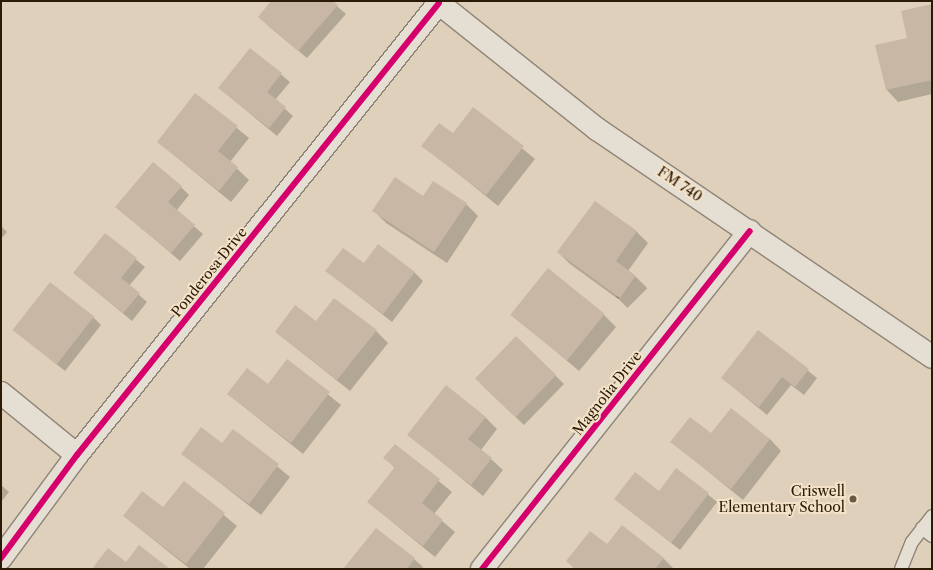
<!DOCTYPE html>
<html>
<head>
<meta charset="utf-8">
<style>
	body { margin:0 }
	#map { position:relative; width:933px; height:570px; overflow:hidden; background:#dfd0bb; font-family:"Libre Caslon Text",serif }
	div>[style] { position:absolute }
	[style*='--x'] { left:calc(var(--x)*1px); top:calc(var(--y)*1px); width:calc(var(--w)*1px); rotate:calc(var(--a)*1deg) }
	.shadow>* { inset:0; background:#0003; transform-origin:0 0 }
	.building>* { inset:0; background:#c9b7a6; transform-origin:0 0 }
	.roads { filter:drop-shadow(1px 0 #8f8476) drop-shadow(-1px 0 #8f8476) drop-shadow(0 1px #8f8476) drop-shadow(0 -1px #8f8476) }
	.lane>* { height:12px; margin:-6px; padding:0 6px; transform-origin:6px; border-radius:6px; background:#e5ded3 }
	.street>* { height:22px; margin:-11px; padding:0 11px; transform-origin:11px; border-radius:11px; background:#e5ded3 }
	.secondary>* { height:22px; margin:-11px; padding:0 11px; transform-origin:11px; border-radius:11px; background:#e5ded3 }
	.cycleway>* { height:6px; margin:-3px; padding:0 3px; transform-origin:3px; border-radius:3px; background:#d6006c }
	.dots>* { width:11px; height:11px; translate:-50% -50%; box-sizing:border-box; border:2px solid #f4e2c9; border-radius:50% }
	span { translate:-50% -50%; white-space:nowrap; text-align:center; line-height:1.15; -webkit-text-stroke:4px #f4e2c9; paint-order:stroke }
	.street-label { font-size:14px; color:#2a1a06 }
	.poi-label { font-size:14px; color:#2a1a06 }
	.right { translate:-100% -50%; text-align:right }
	.frame { position:absolute; inset:0; border:2px solid #2a1a06; pointer-events:none }
</style>
</head>
<body>
<div id="map">
	<div class="shadow">
		<i style="clip-path:polygon(273px 1px,331px 1px,346px 14px,307px 58px,267px 25px)"></i>
		<i style="clip-path:polygon(932px 5px,932px 94px,898px 102px,887px 90px,876px 46px,908px 39px)"></i>
		<i style="clip-path:polygon(250px 49px,290px 82px,275px 100px,293px 116px,277px 136px,219px 88px)"></i>
		<i style="clip-path:polygon(195px 94px,249px 138px,230px 162px,249px 180px,231px 202px,158px 142px)"></i>
		<i style="clip-path:polygon(473px 108px,535px 159px,498px 206px,423px 145px,453px 135px)"></i>
		<i style="clip-path:polygon(181px 187px,189px 195px,176px 211px,203px 234px,180px 261px,117px 207px)"></i>
		<i style="clip-path:polygon(423px 197px,466px 204px,478px 216px,447px 263px,386px 223px,374px 211px)"></i>
		<i style="clip-path:polygon(595px 202px,637px 232px,648px 243px,628px 271px,636px 277px,618px 299px,570px 264px,558px 252px)"></i>
		<i style="clip-path:polygon(1px 226px,7px 232px,1px 239px)"></i>
		<i style="clip-path:polygon(105px 234px,145px 267px,129px 286px,147px 302px,132px 321px,74px 273px)"></i>
		<i style="clip-path:polygon(327px 271px,414px 272px,423px 281px,392px 322px)"></i>
		<i style="left:636px;top:277px;width:16px;height:28px;rotate:45deg"></i>
		<i style="clip-path:polygon(512px 314px,604px 315px,616px 327px,579px 371px)"></i>
		<i style="clip-path:polygon(93px 317px,101px 325px,65px 371px,14px 330px)"></i>
		<i style="clip-path:polygon(376px 331px,388px 343px,350px 391px,276px 332px)"></i>
		<i style="clip-path:polygon(759px 331px,817px 378px,804px 395px,791px 385px,767px 415px,722px 378px)"></i>
		<i style="clip-path:polygon(516px 337px,564px 384px,524px 425px,484px 387px)"></i>
		<i style="clip-path:polygon(287px 361px,341px 405px,303px 454px,228px 394px,268px 385px)"></i>
		<i style="clip-path:polygon(485px 417px,497px 429px,481px 450px,503px 470px,483px 496px,409px 435px)"></i>
		<i style="clip-path:polygon(233px 430px,290px 477px,261px 515px,183px 454px,222px 444px)"></i>
		<i style="clip-path:polygon(711px 434px,770px 439px,781px 451px,743px 500px,672px 442px)"></i>
		<i style="clip-path:polygon(395px 445px,452px 492px,434px 514px,455px 532px,435px 557px,368px 502px,395px 468px,385px 458px)"></i>
		<i style="clip-path:polygon(677px 469px,717px 502px,680px 550px,616px 499px,659px 492px)"></i>
		<i style="clip-path:polygon(184px 482px,237px 526px,203px 569px,190px 569px,124px 516px,163px 509px)"></i>
		<i style="clip-path:polygon(1px 485px,9px 492px,1px 502px)"></i>
		<i style="clip-path:polygon(376px 529px,414px 559px,423px 567px,421px 569px,344px 569px)"></i>
		<i style="clip-path:polygon(607px 546px,663px 558px,674px 569px,575px 569px,567px 561px)"></i>
	</div>
	<div class="building">
		<i style="clip-path:polygon(271px 1px,333px 1px,338px 5px,298px 51px,258px 17px)"></i>
		<i style="clip-path:polygon(932px 4px,932px 80px,886px 90px,875px 45px,907px 38px,901px 11px)"></i>
		<i style="clip-path:polygon(250px 48px,282px 73px,267px 92px,286px 107px,269px 128px,218px 88px)"></i>
		<i style="clip-path:polygon(195px 93px,238px 126px,218px 151px,238px 167px,219px 191px,157px 142px)"></i>
		<i style="clip-path:polygon(473px 107px,524px 146px,486px 195px,421px 146px,439px 123px,453px 133px)"></i>
		<i style="clip-path:polygon(153px 162px,182px 186px,168px 202px,195px 225px,171px 253px,115px 207px)"></i>
		<i style="clip-path:polygon(395px 177px,423px 196px,433px 181px,467px 203px,434px 252px,372px 211px)"></i>
		<i style="clip-path:polygon(595px 201px,637px 231px,616px 261px,636px 276px,620px 298px,557px 252px)"></i>
		<i style="clip-path:polygon(105px 233px,137px 258px,121px 278px,140px 293px,123px 313px,73px 273px)"></i>
		<i style="clip-path:polygon(378px 244px,415px 272px,383px 314px,325px 271px,343px 248px,364px 263px)"></i>
		<i style="left:548px;top:268px;width:73px;height:60px;rotate:39deg"></i>
		<i style="left:50px;top:282px;width:56px;height:61px;rotate:38deg"></i>
		<i style="clip-path:polygon(334px 298px,377px 330px,337px 380px,275px 332px,295px 305px,316px 321px)"></i>
		<i style="clip-path:polygon(758px 330px,809px 369px,795px 387px,782px 377px,759px 407px,721px 378px)"></i>
		<i style="left:516px;top:336px;width:56px;height:59px;rotate:44deg"></i>
		<i style="clip-path:polygon(287px 359px,330px 392px,291px 443px,227px 394px,247px 368px,268px 384px)"></i>
		<i style="clip-path:polygon(446px 385px,486px 417px,468px 439px,492px 458px,471px 485px,407px 435px)"></i>
		<i style="clip-path:polygon(731px 408px,770px 439px,731px 489px,670px 442px,690px 417px,711px 433px)"></i>
		<i style="clip-path:polygon(201px 427px,222px 443px,233px 429px,279px 464px,249px 504px,181px 454px)"></i>
		<i style="clip-path:polygon(395px 444px,440px 479px,422px 503px,443px 520px,423px 546px,367px 502px,395px 467px,383px 458px)"></i>
		<i style="clip-path:polygon(676px 468px,709px 493px,671px 543px,614px 499px,635px 472px,659px 491px)"></i>
		<i style="clip-path:polygon(184px 481px,225px 513px,186px 564px,123px 516px,142px 491px,163px 507px)"></i>
		<i style="clip-path:polygon(622px 525px,664px 558px,655px 569px,576px 569px,566px 561px,590px 531px,607px 544px)"></i>
		<i style="clip-path:polygon(376px 528px,415px 558px,407px 569px,343px 569px)"></i>
		<i style="clip-path:polygon(139px 545px,170px 569px,92px 569px,108px 548px,126px 562px)"></i>
	</div>
	<div class="roads">
		<div class="lane">
			<i style="--x:922;--y:528;--w:13;--a:39"></i>
			<i style="--x:901;--y:569;--w:29;--a:-68"></i>
			<i style="--x:912;--y:542;--w:33;--a:-52"></i>
		</div>
		<div class="street">
			<i style="--x:1;--y:393;--w:98;--a:39.2"></i>
			<i style="--x:1;--y:558;--w:128;--a:-53.6"></i>
			<i style="--x:77;--y:455;--w:579;--a:-51.31"></i>
			<i style="--x:482;--y:569;--w:431;--a:-51.6"></i>
		</div>
		<div class="secondary">
			<i style="--x:436;--y:1;--w:206;--a:38.5"></i>
			<i style="--x:597;--y:129;--w:405;--a:34.2"></i>
		</div>
	</div>
	<div class="cycleway">
		<i style="--x:1;--y:558;--w:128;--a:-53.6"></i>
		<i style="--x:77;--y:455;--w:579;--a:-51.31"></i>
		<i style="--x:482;--y:569;--w:431;--a:-51.6"></i>
	</div>
	<div class="dots">
		<i style="left:853px;top:499px;background:#695a45"></i>
	</div>
	<div class="street-label">
		<span style="left:680px;top:184px;rotate:34deg">FM 740</span>
		<span style="left:209px;top:272px;rotate:-51deg">Ponderosa Drive</span>
		<span style="left:607px;top:393px;rotate:-52deg">Magnolia Drive</span>
	</div>
	<div class="poi-label">
		<span class="right" style="left:845px;top:499px">Criswell<br>Elementary School</span>
	</div>
	<div class="frame"></div>
</div>
</body>
</html>
